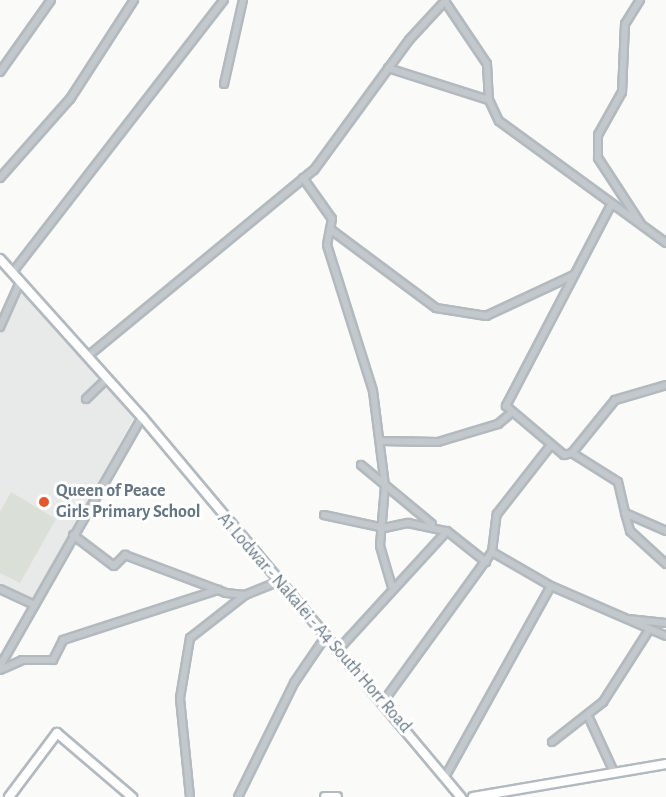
<!DOCTYPE html>
<html>
<head>
<meta charset="utf-8">
<style>
	body { margin:0 }
	#map { position:relative; width:666px; height:797px; overflow:hidden; background:#fafaf8; font-family:"Alegreya Sans",sans-serif }
	div>[style] { position:absolute }
	[style*='--x'] { left:calc(var(--x)*1px); top:calc(var(--y)*1px); width:calc(var(--w)*1px); rotate:calc(var(--a)*1deg) }
	.built>* { inset:0; background:#e8e9e9 }
	.green>* { inset:0; background:#dadfd7 }
	.roads { filter:drop-shadow(2px 0 #b3babf) drop-shadow(-2px 0 #b3babf) drop-shadow(0 2px #b3babf) drop-shadow(0 -2px #b3babf) }
	.street>* { height:6px; margin:-3px; padding:0 3px; transform-origin:3px; border-radius:3px; background:#c3c8cc }
	.secondary>* { height:8px; margin:-4px; padding:0 4px; transform-origin:4px; border-radius:4px; background:#fff }
	.dots>* { width:16px; height:16px; translate:-50% -50%; box-sizing:border-box; border:3px solid #fff; border-radius:50% }
	span { translate:-50% -50%; white-space:nowrap; text-align:center; line-height:1.15; -webkit-text-stroke:6px #fff; paint-order:stroke }
	.poi-label { font-size:18px; color:#657683; font-weight:700 }
	.left { translate:0 -50%; text-align:left }
	.street-label { font-size:18px; color:#657683 }
</style>
</head>
<body>
<div id="map">
	<div class="built">
		<i style="clip-path:polygon(21px 292px,134px 418px,32px 602px,0 586px,0 332px)"></i>
	</div>
	<div class="green">
		<i style="clip-path:polygon(11px 492px,56px 519px,20px 583px,0 573px,0 512px)"></i>
	</div>
	<div class="roads">
		<div class="street">
			<i style="--x:444;--y:0;--w:77;--a:56.1"></i>
			<i style="--x:487;--y:64;--w:36;--a:87"></i>
			<i style="--x:640;--y:0;--w:28;--a:122"></i>
			<i style="--x:625;--y:24;--w:68;--a:92.5"></i>
			<i style="--x:622;--y:92;--w:49;--a:119.2"></i>
			<i style="--x:598;--y:135;--w:23;--a:90"></i>
			<i style="--x:598;--y:158;--w:79;--a:56.9"></i>
			<i style="--x:388;--y:68;--w:106;--a:17.6"></i>
			<i style="--x:489;--y:100;--w:23;--a:65"></i>
			<i style="--x:499;--y:121;--w:207;--a:36.1"></i>
			<i style="--x:0;--y:72;--w:88;--a:-54.7"></i>
			<i style="--x:224;--y:84;--w:86;--a:-77.3"></i>
			<i style="--x:0;--y:178;--w:106;--a:-48.5"></i>
			<i style="--x:70;--y:99;--w:118;--a:-57.1"></i>
			<i style="--x:303;--y:178;--w:50;--a:54.7"></i>
			<i style="--x:332;--y:219;--w:26;--a:101"></i>
			<i style="--x:327;--y:245;--w:153;--a:72.5"></i>
			<i style="--x:373;--y:391;--w:96;--a:82.8"></i>
			<i style="--x:385;--y:486;--w:60;--a:94.8"></i>
			<i style="--x:380;--y:546;--w:43;--a:73.7"></i>
			<i style="--x:611;--y:205;--w:227;--a:117.6"></i>
			<i style="--x:506;--y:406;--w:76;--a:40.2"></i>
			<i style="--x:564;--y:455;--w:8;--a:-14"></i>
			<i style="--x:572;--y:453;--w:54;--a:32.2"></i>
			<i style="--x:618;--y:482;--w:32;--a:77"></i>
			<i style="--x:625;--y:513;--w:45;--a:23.7"></i>
			<i style="--x:330;--y:229;--w:132;--a:36.7"></i>
			<i style="--x:436;--y:308;--w:51;--a:9.1"></i>
			<i style="--x:486;--y:316;--w:97;--a:-25"></i>
			<i style="--x:12;--y:273;--w:346;--a:-52.2"></i>
			<i style="--x:0;--y:327;--w:49;--a:-66"></i>
			<i style="--x:88;--y:356;--w:293;--a:-39.5"></i>
			<i style="--x:314;--y:170;--w:161;--a:-53.8"></i>
			<i style="--x:409;--y:40;--w:54;--a:-47.2"></i>
			<i style="--x:86;--y:399;--w:30;--a:-44"></i>
			<i style="--x:381;--y:441;--w:57;--a:1"></i>
			<i style="--x:438;--y:442;--w:63;--a:-16.7"></i>
			<i style="--x:498;--y:424;--w:16;--a:-40"></i>
			<i style="--x:572;--y:453;--w:68;--a:-50.9"></i>
			<i style="--x:615;--y:400;--w:53;--a:-16.4"></i>
			<i style="--x:361;--y:465;--w:92;--a:39.7"></i>
			<i style="--x:625;--y:513;--w:19;--a:74"></i>
			<i style="--x:630;--y:531;--w:49;--a:42.5"></i>
			<i style="--x:324;--y:515;--w:61;--a:12.2"></i>
			<i style="--x:384;--y:528;--w:25;--a:-12"></i>
			<i style="--x:408;--y:523;--w:40;--a:12"></i>
			<i style="--x:73;--y:535;--w:51;--a:37.1"></i>
			<i style="--x:114;--y:566;--w:16;--a:-45"></i>
			<i style="--x:125;--y:555;--w:108;--a:20.6"></i>
			<i style="--x:226;--y:593;--w:19;--a:6"></i>
			<i style="--x:245;--y:595;--w:37;--a:-22"></i>
			<i style="--x:551;--y:586;--w:125;--a:23.5"></i>
			<i style="--x:0;--y:589;--w:38;--a:25"></i>
			<i style="--x:628;--y:619;--w:38;--a:6"></i>
			<i style="--x:338;--y:650;--w:161;--a:-47.5"></i>
			<i style="--x:447;--y:531;--w:50;--a:38.5"></i>
			<i style="--x:0;--y:666;--w:287;--a:-60.3"></i>
			<i style="--x:0;--y:670;--w:24;--a:-24"></i>
			<i style="--x:22;--y:660;--w:31;--a:0"></i>
			<i style="--x:53;--y:660;--w:22;--a:-63"></i>
			<i style="--x:63;--y:640;--w:163;--a:-17.9"></i>
			<i style="--x:383;--y:702;--w:185;--a:-54"></i>
			<i style="--x:492;--y:552;--w:38;--a:-83"></i>
			<i style="--x:497;--y:514;--w:88;--a:-52"></i>
			<i style="--x:589;--y:718;--w:60;--a:65.2"></i>
			<i style="--x:552;--y:742;--w:65;--a:-38.1"></i>
			<i style="--x:603;--y:702;--w:85;--a:-57.4"></i>
			<i style="--x:445;--y:777;--w:218;--a:-61"></i>
			<i style="--x:551;--y:586;--w:68;--a:-150"></i>
			<i style="--x:190;--y:797;--w:100;--a:-95.8"></i>
			<i style="--x:180;--y:698;--w:61;--a:-80.5"></i>
			<i style="--x:190;--y:638;--w:70;--a:-38"></i>
			<i style="--x:238;--y:797;--w:127;--a:-63.8"></i>
			<i style="--x:294;--y:683;--w:57;--a:-55.8"></i>
		</div>
		<div class="secondary">
			<i style="--x:0;--y:259;--w:212;--a:48.1"></i>
			<i style="--x:142;--y:417;--w:496;--a:50"></i>
			<i style="--x:9;--y:797;--w:80;--a:-53.1"></i>
			<i style="--x:57;--y:733;--w:99;--a:40.5"></i>
			<i style="--x:325;--y:797;--w:12;--a:0"></i>
			<i style="--x:473;--y:797;--w:196;--a:-9.7"></i>
		</div>
	</div>
	<div class="dots">
		<i style="left:44px;top:502px;background:#e4572e"></i>
	</div>
	<div class="poi-label">
		<span class="left" style="left:56px;top:502px">Queen of Peace<br>Girls Primary School</span>
	</div>
	<div class="street-label">
		<span style="left:314px;top:623px;rotate:49deg">A1 Lodwar - Nakalei - A4 South Horr Road</span>
	</div>
</div>
</body>
</html>
